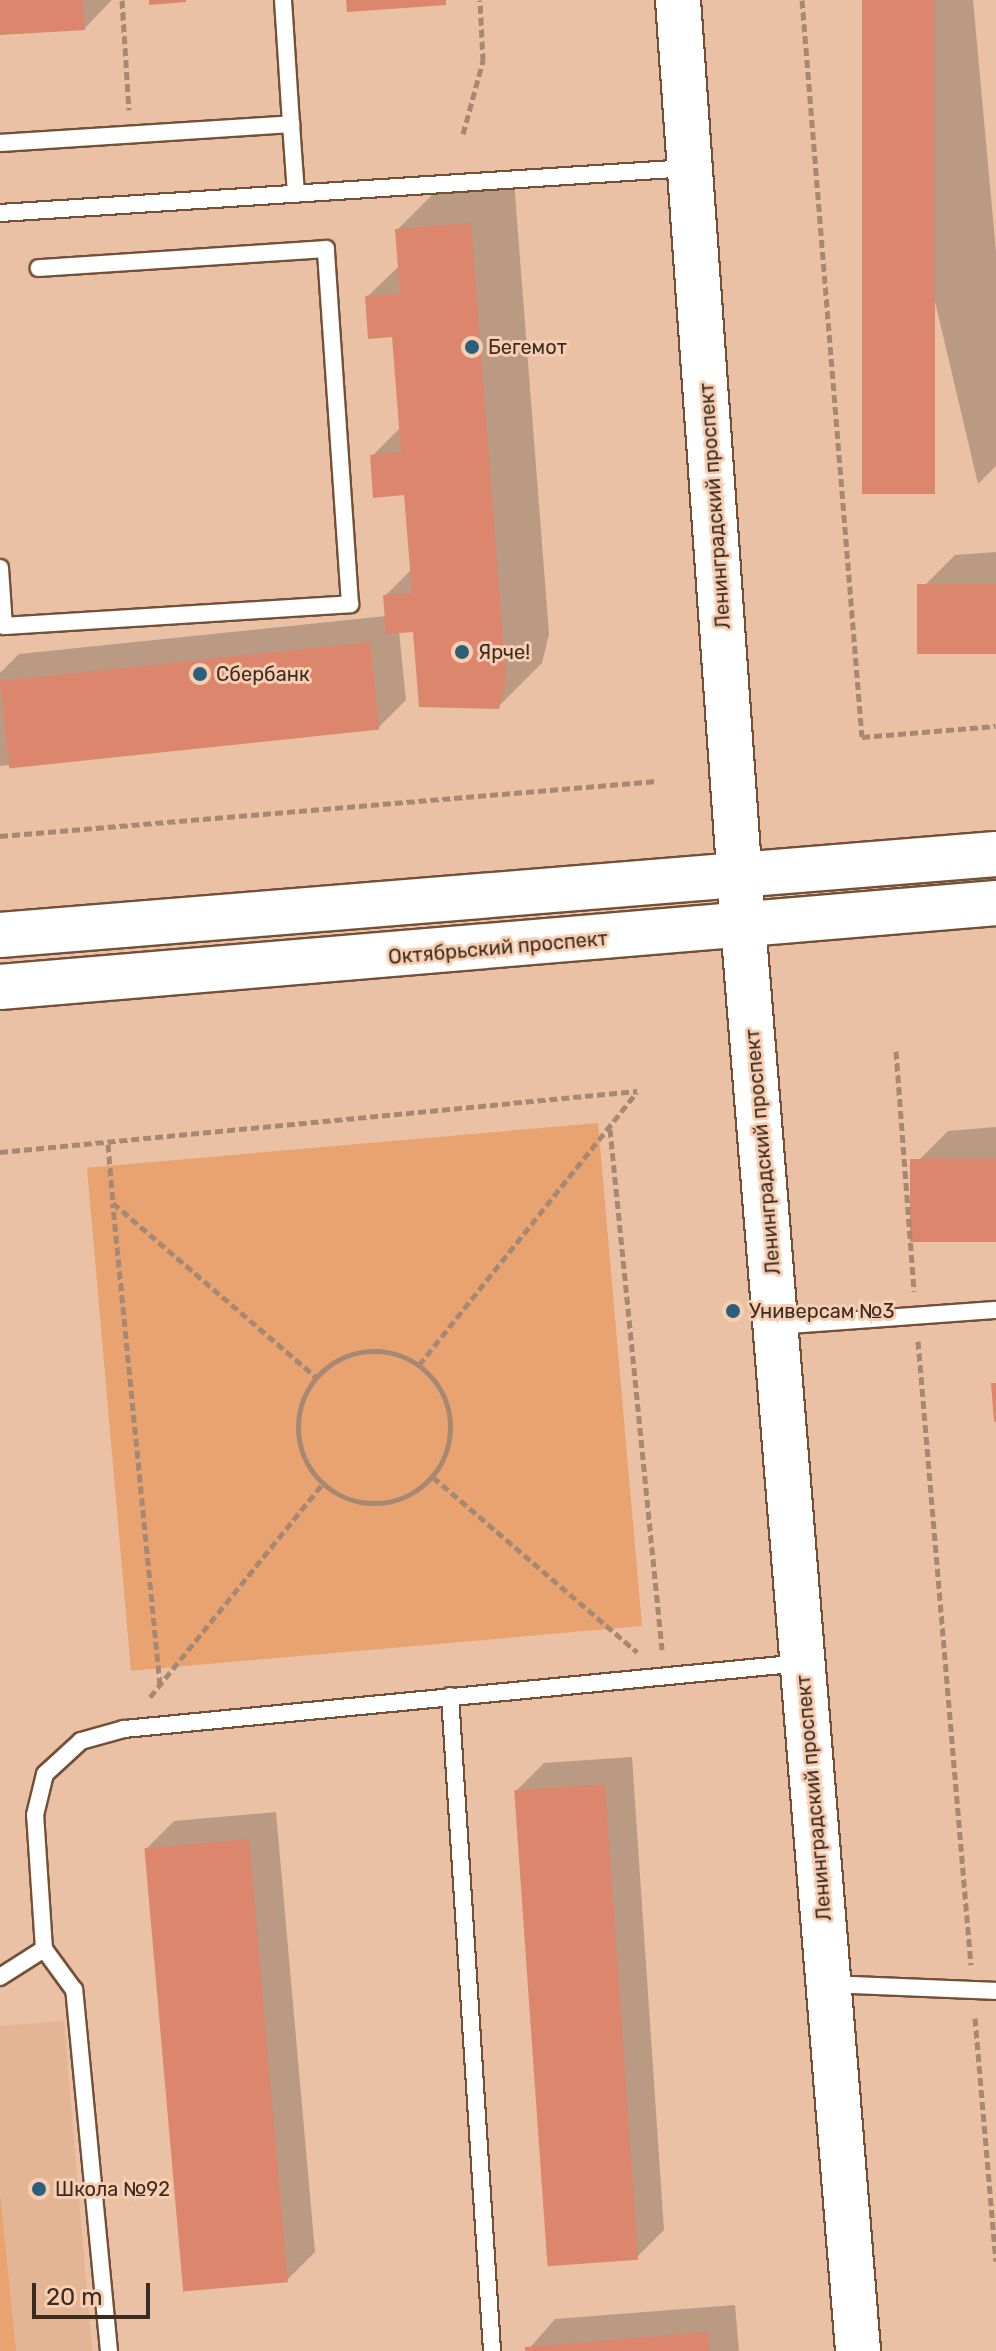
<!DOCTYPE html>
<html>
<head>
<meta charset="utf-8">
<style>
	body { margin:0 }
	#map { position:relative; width:996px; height:2351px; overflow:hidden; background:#eac1a5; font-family:Rubik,sans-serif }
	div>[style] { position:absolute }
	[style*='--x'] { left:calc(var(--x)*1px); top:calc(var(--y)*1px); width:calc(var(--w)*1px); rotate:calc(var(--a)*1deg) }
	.built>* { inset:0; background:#e4b594 }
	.green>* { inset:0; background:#e9a371; transform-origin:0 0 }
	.shadow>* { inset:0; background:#0003 }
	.building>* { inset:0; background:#dd866e; transform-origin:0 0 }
	.path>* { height:5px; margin-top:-2.5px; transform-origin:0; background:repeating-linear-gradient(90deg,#a78872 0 8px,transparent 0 12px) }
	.path>.ring { margin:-2.5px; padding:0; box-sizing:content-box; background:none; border:5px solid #a78872; border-radius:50% }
	.roads { filter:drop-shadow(2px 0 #735037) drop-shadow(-2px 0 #735037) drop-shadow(0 2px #735037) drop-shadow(0 -2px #735037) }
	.lane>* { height:16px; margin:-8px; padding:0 8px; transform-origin:8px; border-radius:8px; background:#fff }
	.secondary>* { height:44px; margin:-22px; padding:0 22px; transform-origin:22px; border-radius:22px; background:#fff }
	.dots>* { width:22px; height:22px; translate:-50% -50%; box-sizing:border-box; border:4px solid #f8ceb2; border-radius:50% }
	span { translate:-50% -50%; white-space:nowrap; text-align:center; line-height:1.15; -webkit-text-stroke:6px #f8ceb2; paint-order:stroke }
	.poi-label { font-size:20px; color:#3b2b20 }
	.left { translate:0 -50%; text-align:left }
	.street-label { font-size:20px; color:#3b2b20 }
	.scale { position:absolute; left:32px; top:2283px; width:118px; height:36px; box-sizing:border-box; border:4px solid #3b2b20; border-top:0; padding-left:10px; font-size:24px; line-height:28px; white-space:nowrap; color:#3b2b20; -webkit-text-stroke:6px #f8ceb2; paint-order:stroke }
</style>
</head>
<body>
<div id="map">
	<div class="built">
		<i style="clip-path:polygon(64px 2021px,92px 2351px,0 2351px,0 2026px)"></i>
	</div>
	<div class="green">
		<i style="left:598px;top:1123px;width:505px;height:513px;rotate:85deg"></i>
		<i style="clip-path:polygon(0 2193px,16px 2351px,0 2351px)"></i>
	</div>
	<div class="shadow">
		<i style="clip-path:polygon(0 0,112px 0,85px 28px,0 33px)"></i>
		<i style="clip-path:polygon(864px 0,973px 0,996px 252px,996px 466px,978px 484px)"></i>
		<i style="clip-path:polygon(514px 181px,549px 634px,542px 663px,498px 707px,415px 630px,399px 631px,406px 700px,378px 728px,0 766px,0 673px,19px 654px,386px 616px,385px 596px,412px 569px,406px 493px,372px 456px,401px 427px,394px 335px,367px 297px,400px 265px,397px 230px,441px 186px)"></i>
		<i style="clip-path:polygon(996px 552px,996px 652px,919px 591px,955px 555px)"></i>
		<i style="clip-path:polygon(996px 1127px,996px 1240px,912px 1167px,948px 1131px)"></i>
		<i style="clip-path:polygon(632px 1757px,664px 2230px,636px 2258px,516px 1791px,544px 1763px)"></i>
		<i style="clip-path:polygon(276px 1812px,315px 2252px,287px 2280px,146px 1849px,174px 1821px)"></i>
		<i style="clip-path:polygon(735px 2305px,739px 2351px,527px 2351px,555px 2319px)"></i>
	</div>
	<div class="building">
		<i style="clip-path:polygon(0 0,83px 0,85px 30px,0 35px)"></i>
		<i style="clip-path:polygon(149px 0,186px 0,186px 2px,149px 5px)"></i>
		<i style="clip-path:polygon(346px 0,446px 0,446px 5px,347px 12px)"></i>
		<i style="left:862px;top:0;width:73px;height:494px"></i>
		<i style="clip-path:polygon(471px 223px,506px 679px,499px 709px,419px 707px,413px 632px,386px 634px,383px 595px,412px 593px,404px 495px,373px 498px,370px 455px,401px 452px,392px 337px,368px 339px,365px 296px,400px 294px,395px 229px)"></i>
		<i style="left:996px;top:584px;width:70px;height:79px;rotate:90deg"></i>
		<i style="left:370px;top:642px;width:88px;height:372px;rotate:84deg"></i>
		<i style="left:996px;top:1159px;width:83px;height:86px;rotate:90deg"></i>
		<i style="clip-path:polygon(991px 1383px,996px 1383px,996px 1422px,994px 1422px)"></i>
		<i style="left:605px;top:1784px;width:477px;height:91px;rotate:86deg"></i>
		<i style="left:249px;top:1839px;width:445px;height:105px;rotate:85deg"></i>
		<i style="clip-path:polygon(708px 2332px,710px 2351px,525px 2351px,525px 2347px)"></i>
	</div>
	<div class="path">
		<i style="--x:122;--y:0;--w:110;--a:86.4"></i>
		<i style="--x:802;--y:0;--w:739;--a:85.35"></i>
		<i style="--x:862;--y:737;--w:134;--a:-4.7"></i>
		<i style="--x:463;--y:134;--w:76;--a:-74.7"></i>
		<i style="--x:483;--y:61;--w:61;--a:-92.8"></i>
		<i style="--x:0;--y:836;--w:659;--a:-4.79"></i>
		<i style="--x:896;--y:1051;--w:241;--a:85.7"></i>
		<i style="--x:610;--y:1129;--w:523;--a:84.29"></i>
		<i style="--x:108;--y:1144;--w:59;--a:85.2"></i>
		<i style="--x:0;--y:1152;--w:640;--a:-5.47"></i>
		<i style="--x:918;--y:1341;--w:626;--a:85.15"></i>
		<i class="ring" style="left:298px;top:1351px;width:147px;height:147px"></i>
		<i style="--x:419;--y:1365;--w:349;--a:-51.4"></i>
		<i style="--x:433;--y:1477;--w:269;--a:40.6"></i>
		<i style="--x:160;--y:1685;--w:484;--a:-95.6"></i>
		<i style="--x:113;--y:1203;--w:267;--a:40.6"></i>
		<i style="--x:150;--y:1697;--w:275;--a:-51"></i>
		<i style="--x:975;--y:2018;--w:244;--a:85.1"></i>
	</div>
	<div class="roads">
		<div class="lane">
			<i style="--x:283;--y:0;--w:124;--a:86.3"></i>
			<i style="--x:0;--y:143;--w:292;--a:-3.7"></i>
			<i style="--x:291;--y:124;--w:70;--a:85.9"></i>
			<i style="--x:0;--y:213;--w:690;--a:-3.74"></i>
			<i style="--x:0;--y:568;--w:58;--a:86.1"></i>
			<i style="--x:4;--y:626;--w:347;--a:-3.6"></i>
			<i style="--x:350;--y:604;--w:356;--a:-93.9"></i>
			<i style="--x:326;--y:249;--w:288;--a:176.2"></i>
			<i style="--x:777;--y:1326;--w:220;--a:-4.2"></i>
			<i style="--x:450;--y:1696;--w:656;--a:86.33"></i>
			<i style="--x:0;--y:1977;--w:52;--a:-32.5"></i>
			<i style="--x:830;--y:1984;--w:166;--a:2.4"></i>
			<i style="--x:109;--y:2351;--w:363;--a:-95.5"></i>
			<i style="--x:74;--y:1990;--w:51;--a:-126.2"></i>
			<i style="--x:44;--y:1949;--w:134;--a:-93.8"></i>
			<i style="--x:35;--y:1815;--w:42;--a:-76.3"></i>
			<i style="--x:45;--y:1774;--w:49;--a:-42.5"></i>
			<i style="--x:81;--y:1741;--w:45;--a:-15.6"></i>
			<i style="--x:124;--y:1729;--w:681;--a:-5.56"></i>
		</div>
		<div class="secondary">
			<i style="--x:678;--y:0;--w:926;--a:85.98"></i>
			<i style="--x:743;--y:924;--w:1432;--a:85.39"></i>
			<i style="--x:0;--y:935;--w:999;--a:-4.65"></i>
			<i style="--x:0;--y:987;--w:1000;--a:-4.82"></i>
		</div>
	</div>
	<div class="dots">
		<i style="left:472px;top:347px;background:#2c5f7c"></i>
		<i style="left:462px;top:652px;background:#2c5f7c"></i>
		<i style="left:200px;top:674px;background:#2c5f7c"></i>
		<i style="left:733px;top:1311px;background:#2c5f7c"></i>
		<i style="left:39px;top:2189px;background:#2c5f7c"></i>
	</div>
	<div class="poi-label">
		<span class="left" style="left:488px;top:347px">Бегемот</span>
		<span class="left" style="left:478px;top:652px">Ярче!</span>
		<span class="left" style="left:216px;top:674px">Сбербанк</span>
		<span class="left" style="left:749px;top:1311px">Универсам №3</span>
		<span class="left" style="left:55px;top:2189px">Школа №92</span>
	</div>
	<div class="street-label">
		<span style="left:715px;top:506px;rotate:-94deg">Ленинградский проспект</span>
		<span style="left:498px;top:948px;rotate:-5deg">Октябрьский проспект</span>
		<span style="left:763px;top:1152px;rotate:-95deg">Ленинградский проспект</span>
		<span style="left:814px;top:1798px;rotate:-95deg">Ленинградский проспект</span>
	</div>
	<div class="scale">20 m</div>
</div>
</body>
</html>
